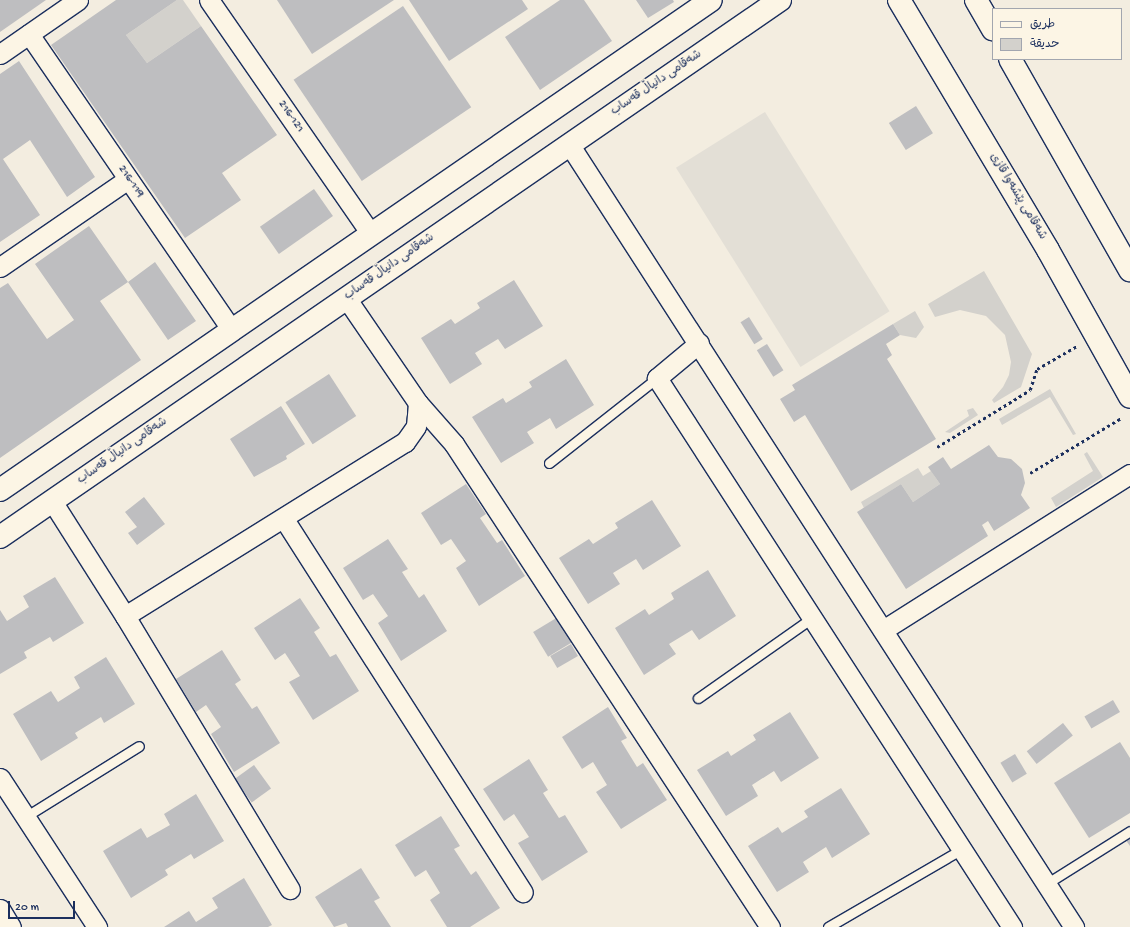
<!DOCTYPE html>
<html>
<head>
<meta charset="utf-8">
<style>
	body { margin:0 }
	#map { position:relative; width:1130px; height:927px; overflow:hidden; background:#f3ede0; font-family:"Gochi Hand","Playpen Sans Arabic",sans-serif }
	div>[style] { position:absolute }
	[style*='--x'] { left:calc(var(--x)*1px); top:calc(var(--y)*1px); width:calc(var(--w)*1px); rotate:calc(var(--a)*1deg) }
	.built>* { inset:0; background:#e3dfd6; transform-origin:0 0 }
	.green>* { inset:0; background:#d3d1cc }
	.building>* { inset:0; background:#bebec0; transform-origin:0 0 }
	.path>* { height:2.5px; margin-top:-1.25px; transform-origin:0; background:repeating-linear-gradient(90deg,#1b2f5e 0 3px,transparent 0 6px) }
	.roads { filter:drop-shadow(1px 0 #1b2f5e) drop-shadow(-1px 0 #1b2f5e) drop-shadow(0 1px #1b2f5e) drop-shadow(0 -1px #1b2f5e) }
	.service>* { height:9px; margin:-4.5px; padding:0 4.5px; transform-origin:4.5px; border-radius:4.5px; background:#fcf5e5 }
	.minor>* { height:19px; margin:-9.5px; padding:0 9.5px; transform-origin:9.5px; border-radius:9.5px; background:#fcf5e5 }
	.tertiary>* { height:22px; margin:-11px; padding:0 11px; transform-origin:11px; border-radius:11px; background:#fcf5e5 }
	.trunk>* { height:22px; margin:-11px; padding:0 11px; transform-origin:11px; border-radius:11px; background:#fcf5e5 }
	span { translate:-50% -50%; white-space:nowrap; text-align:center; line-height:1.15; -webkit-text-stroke:3px #fcf5e5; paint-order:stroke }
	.street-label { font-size:12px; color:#1b2f5e }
	.legend { position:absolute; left:992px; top:8px; width:130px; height:52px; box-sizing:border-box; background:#fcf5e5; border:1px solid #a2a6af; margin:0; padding:5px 7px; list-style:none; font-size:12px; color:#1b2f5e }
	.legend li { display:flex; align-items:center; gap:8px; height:20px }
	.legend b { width:20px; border:1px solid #a2a6af }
	.scale { position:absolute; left:8px; top:901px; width:67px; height:18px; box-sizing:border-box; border:2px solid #1b2f5e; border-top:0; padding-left:5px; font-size:12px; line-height:14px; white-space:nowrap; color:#1b2f5e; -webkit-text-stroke:3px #fcf5e5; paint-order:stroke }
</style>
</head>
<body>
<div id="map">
	<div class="built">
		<i style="left:765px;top:112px;width:235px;height:105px;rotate:58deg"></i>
	</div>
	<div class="green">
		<i style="clip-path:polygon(177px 0,183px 0,201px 26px,147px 63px,126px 35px)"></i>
		<i style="clip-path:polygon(984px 271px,1032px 354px,1021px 387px,994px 403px,992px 400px,1003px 387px,1009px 375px,1011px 362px,1005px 335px,986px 316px,960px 310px,935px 317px,928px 304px)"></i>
		<i style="clip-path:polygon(915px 311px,924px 327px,916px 338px,900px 335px,893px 324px)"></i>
		<i style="clip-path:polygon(1050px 389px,1076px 434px,1073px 435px,1050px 397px,1002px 425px,999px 419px)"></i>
		<i style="clip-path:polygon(973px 408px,978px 415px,950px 433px,945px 432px,969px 416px,967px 410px)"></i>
		<i style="clip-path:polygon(1087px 452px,1103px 477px,1056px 507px,1051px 498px,1093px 471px,1084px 454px)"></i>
		<i style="clip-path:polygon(918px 468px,923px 476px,931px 471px,940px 484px,913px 502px,901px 484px,864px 508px,861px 502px)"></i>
	</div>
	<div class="building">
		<i style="clip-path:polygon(0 0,46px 0,0 32px)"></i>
		<i style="clip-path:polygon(116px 0,177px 0,126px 35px,147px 63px,201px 26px,277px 135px,222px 173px,241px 200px,185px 238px,51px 45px)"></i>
		<i style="clip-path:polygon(277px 0,394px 0,312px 54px)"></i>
		<i style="clip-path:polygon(409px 0,522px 0,528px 9px,449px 61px)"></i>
		<i style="clip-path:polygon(560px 0,584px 0,612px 41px,540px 90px,505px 37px)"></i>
		<i style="clip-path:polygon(636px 0,673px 0,674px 2px,648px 18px)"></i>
		<i style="left:403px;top:6px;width:122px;height:132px;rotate:56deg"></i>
		<i style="clip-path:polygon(19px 61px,95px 177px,67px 197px,30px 140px,3px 159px,40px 215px,0 242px,0 74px)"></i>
		<i style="left:916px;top:106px;width:32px;height:32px;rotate:58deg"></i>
		<i style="left:314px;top:189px;width:33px;height:66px;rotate:55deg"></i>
		<i style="clip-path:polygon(89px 226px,128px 282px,155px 262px,196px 321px,168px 340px,128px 282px,100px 301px,141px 360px,0 458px,0 288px,8px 283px,47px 339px,74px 320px,35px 264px)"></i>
		<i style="clip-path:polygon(514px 280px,543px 326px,505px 349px,498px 339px,475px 353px,482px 364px,450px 384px,421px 338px,451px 319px,455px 324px,480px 308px,477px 303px)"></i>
		<i style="left:749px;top:317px;width:26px;height:10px;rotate:58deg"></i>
		<i style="clip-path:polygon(893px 324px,900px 335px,886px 344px,892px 355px,887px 359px,936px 439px,851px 491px,805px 415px,794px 422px,780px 399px,795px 390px,792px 385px)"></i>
		<i style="left:767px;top:344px;width:31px;height:12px;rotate:58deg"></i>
		<i style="clip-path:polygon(566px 359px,594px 405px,556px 429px,550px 418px,527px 432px,534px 443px,501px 463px,472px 417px,503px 398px,506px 403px,532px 387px,529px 382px)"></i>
		<i style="left:329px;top:374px;width:50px;height:52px;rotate:57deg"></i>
		<i style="clip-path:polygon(281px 406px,305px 444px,286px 456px,287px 459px,254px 477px,230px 439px)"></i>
		<i style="clip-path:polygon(989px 445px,998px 457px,1011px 459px,1022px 469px,1025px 483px,1021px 495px,1030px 508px,994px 531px,988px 521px,982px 525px,988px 536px,906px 589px,857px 512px,901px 484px,913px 502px,940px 484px,928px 467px,943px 457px,951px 469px)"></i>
		<i style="clip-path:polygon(466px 484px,486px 514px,480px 518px,497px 543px,502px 540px,525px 576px,479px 606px,456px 568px,466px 561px,451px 539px,441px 545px,421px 513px)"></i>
		<i style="clip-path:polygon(144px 497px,165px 524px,137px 545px,128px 533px,137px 527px,125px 512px)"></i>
		<i style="clip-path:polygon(652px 500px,681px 546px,643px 570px,636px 559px,613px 573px,620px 584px,588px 604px,559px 558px,589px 539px,593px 544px,618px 528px,615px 523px)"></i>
		<i style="clip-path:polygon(388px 539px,408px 569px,402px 572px,419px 598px,424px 594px,447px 631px,401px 661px,378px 623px,388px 616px,373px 594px,363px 600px,343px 568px)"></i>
		<i style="clip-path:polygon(708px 570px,736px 616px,699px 640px,692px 630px,669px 644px,676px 654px,644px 675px,615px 628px,645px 609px,649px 615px,674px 599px,671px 593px)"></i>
		<i style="clip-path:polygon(55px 577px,84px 623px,53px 642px,50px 637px,24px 652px,27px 658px,0 674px,0 610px,7px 621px,29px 607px,23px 596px)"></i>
		<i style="clip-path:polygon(300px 598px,320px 628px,314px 632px,330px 657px,336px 654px,359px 691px,313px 720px,289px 682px,300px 676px,285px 653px,275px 660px,254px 628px)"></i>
		<i style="left:558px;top:617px;width:29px;height:29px;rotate:59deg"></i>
		<i style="left:571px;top:644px;width:14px;height:24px;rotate:60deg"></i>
		<i style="clip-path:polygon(222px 650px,241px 680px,235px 684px,252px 709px,257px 706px,280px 743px,234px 772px,211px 734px,221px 727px,206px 705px,196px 712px,176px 679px)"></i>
		<i style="clip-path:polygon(106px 657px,135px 704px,104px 723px,101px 717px,75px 733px,78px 738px,41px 761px,13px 714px,51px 691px,58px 702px,80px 688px,74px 677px)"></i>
		<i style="left:1113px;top:700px;width:14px;height:33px;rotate:60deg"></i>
		<i style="clip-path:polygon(608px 707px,627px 738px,621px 741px,637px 767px,643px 763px,667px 800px,621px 829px,596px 792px,607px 785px,593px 762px,582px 769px,562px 737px)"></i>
		<i style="clip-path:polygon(790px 712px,819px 758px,781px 782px,774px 771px,752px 785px,758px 796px,726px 816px,697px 770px,728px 751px,731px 756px,756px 740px,753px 735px)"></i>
		<i style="left:1063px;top:723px;width:16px;height:46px;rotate:52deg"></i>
		<i style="clip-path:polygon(1120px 742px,1130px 758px,1130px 813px,1089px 838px,1054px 783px)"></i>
		<i style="left:1015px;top:754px;width:23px;height:17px;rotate:59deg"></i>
		<i style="clip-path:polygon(529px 759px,548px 790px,543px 793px,559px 818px,565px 815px,588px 852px,542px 881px,518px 843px,529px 837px,514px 814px,504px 821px,483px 789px)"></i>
		<i style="left:254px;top:765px;width:29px;height:24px;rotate:54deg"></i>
		<i style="clip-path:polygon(841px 788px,870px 834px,832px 858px,826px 847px,803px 862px,809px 872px,777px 892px,748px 846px,778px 827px,782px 833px,808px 817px,804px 811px)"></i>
		<i style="clip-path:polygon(196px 794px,224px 841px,194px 859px,191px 854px,165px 870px,168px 875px,131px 898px,103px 851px,141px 828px,147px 838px,170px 825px,164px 814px)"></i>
		<i style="clip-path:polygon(441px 816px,460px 846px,454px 849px,471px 875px,476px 871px,500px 908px,470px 927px,447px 927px,430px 900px,440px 893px,426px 870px,415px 877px,395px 845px)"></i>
		<i style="clip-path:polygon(1130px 836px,1130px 846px,1125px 839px)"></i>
		<i style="clip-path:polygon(361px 868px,380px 898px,374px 901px,391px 927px,348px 927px,346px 923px,334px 927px,315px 897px)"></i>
		<i style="clip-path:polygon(244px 878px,272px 925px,268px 927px,164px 927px,189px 911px,196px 922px,218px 908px,212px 898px)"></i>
	</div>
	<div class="path">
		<i style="--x:937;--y:447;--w:109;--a:-31.5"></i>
		<i style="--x:1030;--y:390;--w:22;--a:-72"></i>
		<i style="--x:1037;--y:369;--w:46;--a:-29.9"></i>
		<i style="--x:1030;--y:473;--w:106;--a:-31.1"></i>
	</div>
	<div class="roads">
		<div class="service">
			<i style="--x:549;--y:463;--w:137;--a:-38.2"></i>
			<i style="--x:698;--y:698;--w:139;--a:-35.1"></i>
			<i style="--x:25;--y:817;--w:134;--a:-31.9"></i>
			<i style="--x:1046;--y:884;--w:99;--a:-32.2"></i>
			<i style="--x:828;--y:927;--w:155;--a:-30.2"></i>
		</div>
		<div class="minor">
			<i style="--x:209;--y:0;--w:285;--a:55.3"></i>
			<i style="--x:29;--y:34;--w:359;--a:55.6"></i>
			<i style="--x:0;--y:54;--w:95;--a:-34.7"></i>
			<i style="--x:569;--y:144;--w:932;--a:57.18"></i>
			<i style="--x:0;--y:267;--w:155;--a:-34.5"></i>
			<i style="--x:699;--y:343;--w:55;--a:140.2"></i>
			<i style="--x:657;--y:378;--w:654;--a:57.11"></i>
			<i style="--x:418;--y:403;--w:55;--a:48.7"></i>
			<i style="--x:454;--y:444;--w:577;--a:56.81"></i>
			<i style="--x:52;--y:501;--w:136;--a:57.6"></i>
			<i style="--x:125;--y:616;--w:319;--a:58.9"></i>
			<i style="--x:284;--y:519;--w:443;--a:57.4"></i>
			<i style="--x:125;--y:616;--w:330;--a:-31.9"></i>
			<i style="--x:405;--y:442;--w:19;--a:-55"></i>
			<i style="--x:416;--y:426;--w:23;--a:-85"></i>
			<i style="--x:418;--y:403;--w:127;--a:-124.4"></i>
			<i style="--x:883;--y:630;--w:292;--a:-32.3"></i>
			<i style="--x:0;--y:778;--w:178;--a:56.9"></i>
			<i style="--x:0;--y:909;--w:21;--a:59"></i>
		</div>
		<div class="tertiary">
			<i style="--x:0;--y:490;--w:863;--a:-34.57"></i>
			<i style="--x:0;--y:537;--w:947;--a:-34.55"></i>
		</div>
		<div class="trunk">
			<i style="--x:899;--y:0;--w:291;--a:59.2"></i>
			<i style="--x:1048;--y:250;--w:168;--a:60.8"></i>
			<i style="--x:976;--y:0;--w:34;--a:60"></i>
			<i style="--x:1010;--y:59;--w:243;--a:60.4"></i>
		</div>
	</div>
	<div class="street-label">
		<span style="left:657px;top:84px;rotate:-34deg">شەقامی دانیاڵ قەساب</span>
		<span style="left:290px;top:117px;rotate:55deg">216-121</span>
		<span style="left:130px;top:182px;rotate:55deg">216-119</span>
		<span style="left:1017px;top:197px;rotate:59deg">شەقامی پێشەوا قازی</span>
		<span style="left:390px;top:268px;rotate:-35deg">شەقامی دانیاڵ قەساب</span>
		<span style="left:123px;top:452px;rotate:-35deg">شەقامی دانیاڵ قەساب</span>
	</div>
	<ul class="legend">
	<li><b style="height:5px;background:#fcf5e5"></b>طريق</li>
	<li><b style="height:11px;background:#d3d1cc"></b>حديقة</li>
	</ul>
	<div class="scale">20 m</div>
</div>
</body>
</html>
